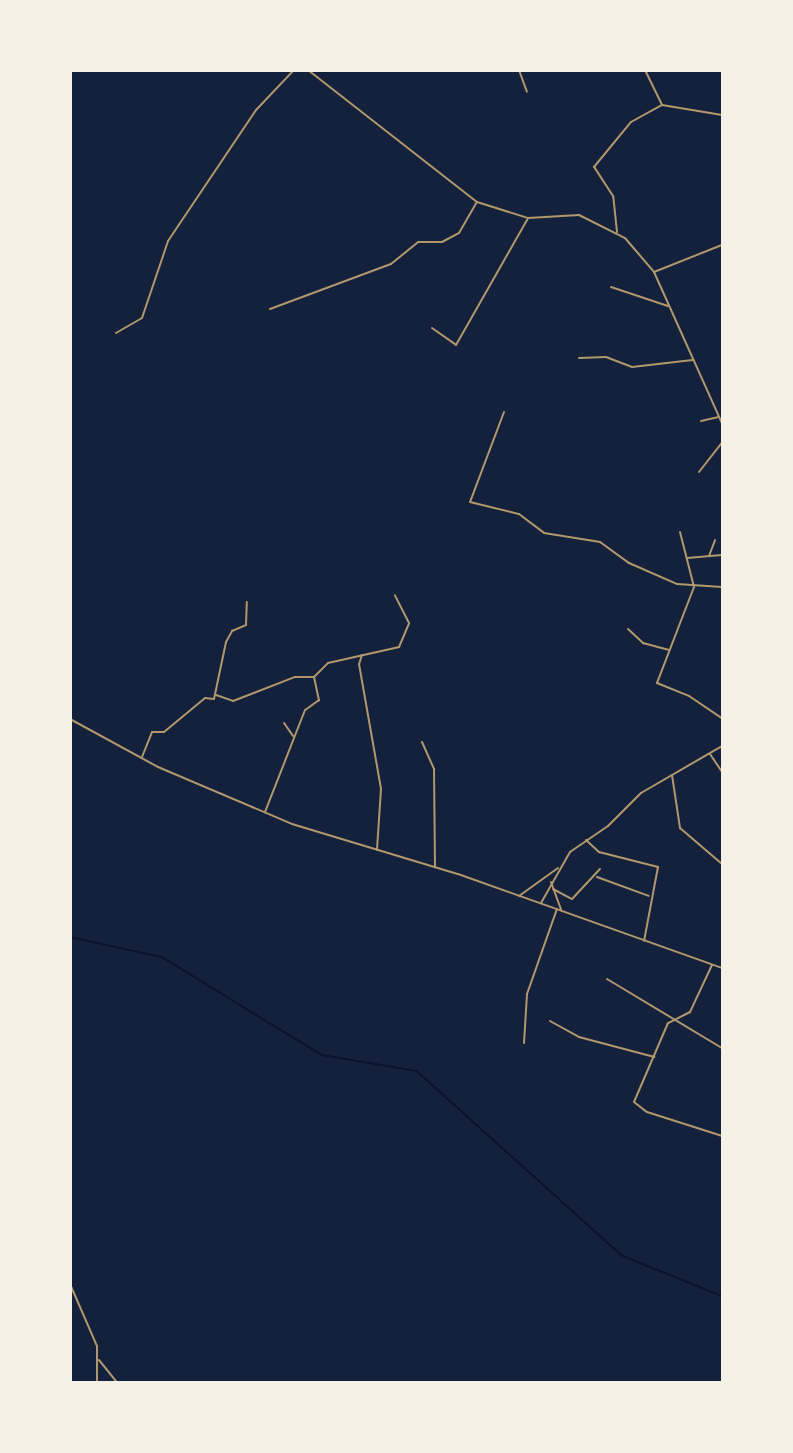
<!DOCTYPE html>
<html>
<head>
<meta charset="utf-8">
<style>
	body { margin:0 }
	#map { position:relative; width:793px; height:1453px; overflow:hidden; background:#14213d; font-family:Montserrat,sans-serif }
	div>[style] { position:absolute }
	[style*='--x'] { left:calc(var(--x)*1px); top:calc(var(--y)*1px); width:calc(var(--w)*1px); rotate:calc(var(--a)*1deg) }
	.stream>* { height:1.5px; margin:-0.75px; padding:0 0.75px; transform-origin:0.75px; border-radius:0.75px; background:#0b132b }
	.minor>* { height:2px; margin:-1px; padding:0 1px; transform-origin:1px; border-radius:1px; background:#b1986c }
	span { translate:-50% -50%; white-space:nowrap; text-align:center; line-height:1.15; -webkit-text-stroke:6px #f6f1e7; paint-order:stroke }
	.frame { position:absolute; inset:0; border:72px solid #f6f1e7; pointer-events:none }
</style>
</head>
<body>
<div id="map">
	<div class="stream">
		<i style="--x:70;--y:937;--w:94;--a:12.3"></i>
		<i style="--x:162;--y:957;--w:188;--a:31.5"></i>
		<i style="--x:322;--y:1055;--w:96;--a:9.6"></i>
		<i style="--x:417;--y:1071;--w:275;--a:42"></i>
		<i style="--x:621;--y:1255;--w:109;--a:22.1"></i>
	</div>
	<div class="minor">
		<i style="--x:308;--y:70;--w:214;--a:38"></i>
		<i style="--x:477;--y:202;--w:53;--a:17.4"></i>
		<i style="--x:528;--y:218;--w:51;--a:-3.4"></i>
		<i style="--x:579;--y:215;--w:51;--a:26.6"></i>
		<i style="--x:625;--y:238;--w:45;--a:49.5"></i>
		<i style="--x:654;--y:272;--w:166;--a:65.8"></i>
		<i style="--x:519;--y:70;--w:23;--a:70"></i>
		<i style="--x:645;--y:70;--w:39;--a:64"></i>
		<i style="--x:662;--y:105;--w:61;--a:9.5"></i>
		<i style="--x:617;--y:232;--w:36;--a:-96"></i>
		<i style="--x:613;--y:196;--w:35;--a:-123"></i>
		<i style="--x:594;--y:167;--w:58;--a:-50.6"></i>
		<i style="--x:631;--y:122;--w:35;--a:-29"></i>
		<i style="--x:654;--y:272;--w:73;--a:-21.7"></i>
		<i style="--x:611;--y:287;--w:60;--a:18.4"></i>
		<i style="--x:270;--y:309;--w:129;--a:-20.4"></i>
		<i style="--x:391;--y:264;--w:35;--a:-39"></i>
		<i style="--x:418;--y:242;--w:24;--a:0"></i>
		<i style="--x:442;--y:242;--w:19;--a:-28"></i>
		<i style="--x:459;--y:233;--w:36;--a:-60"></i>
		<i style="--x:432;--y:328;--w:29;--a:35"></i>
		<i style="--x:456;--y:345;--w:146;--a:-60.4"></i>
		<i style="--x:116;--y:333;--w:30;--a:-30"></i>
		<i style="--x:142;--y:318;--w:81;--a:-71.3"></i>
		<i style="--x:168;--y:241;--w:158;--a:-56.1"></i>
		<i style="--x:256;--y:110;--w:55;--a:-46.5"></i>
		<i style="--x:579;--y:358;--w:27;--a:-2"></i>
		<i style="--x:606;--y:357;--w:28;--a:21"></i>
		<i style="--x:632;--y:367;--w:61;--a:-6.5"></i>
		<i style="--x:504;--y:412;--w:96;--a:110.7"></i>
		<i style="--x:470;--y:502;--w:50;--a:13.8"></i>
		<i style="--x:519;--y:514;--w:31;--a:37"></i>
		<i style="--x:544;--y:533;--w:57;--a:9.1"></i>
		<i style="--x:600;--y:542;--w:36;--a:36"></i>
		<i style="--x:629;--y:563;--w:52;--a:23.6"></i>
		<i style="--x:677;--y:584;--w:45;--a:3.8"></i>
		<i style="--x:701;--y:421;--w:18;--a:-13"></i>
		<i style="--x:699;--y:472;--w:37;--a:-52"></i>
		<i style="--x:680;--y:532;--w:57;--a:75.7"></i>
		<i style="--x:694;--y:587;--w:103;--a:111.1"></i>
		<i style="--x:657;--y:683;--w:35;--a:22"></i>
		<i style="--x:689;--y:696;--w:40;--a:34"></i>
		<i style="--x:709;--y:556;--w:17;--a:-69"></i>
		<i style="--x:687;--y:558;--w:35;--a:-5"></i>
		<i style="--x:628;--y:629;--w:21;--a:43"></i>
		<i style="--x:643;--y:643;--w:27;--a:15"></i>
		<i style="--x:362;--y:655;--w:9;--a:108"></i>
		<i style="--x:359;--y:664;--w:127;--a:80"></i>
		<i style="--x:381;--y:789;--w:61;--a:93.8"></i>
		<i style="--x:314;--y:677;--w:20;--a:-45"></i>
		<i style="--x:328;--y:663;--w:73;--a:-12.7"></i>
		<i style="--x:399;--y:647;--w:26;--a:-67"></i>
		<i style="--x:409;--y:623;--w:31;--a:-117"></i>
		<i style="--x:216;--y:695;--w:18;--a:19"></i>
		<i style="--x:233;--y:701;--w:66;--a:-21.2"></i>
		<i style="--x:295;--y:677;--w:19;--a:0"></i>
		<i style="--x:314;--y:677;--w:24;--a:78"></i>
		<i style="--x:319;--y:700;--w:17;--a:144"></i>
		<i style="--x:305;--y:710;--w:110;--a:111.4"></i>
		<i style="--x:70;--y:719;--w:100;--a:28.6"></i>
		<i style="--x:158;--y:767;--w:146;--a:23"></i>
		<i style="--x:292;--y:824;--w:173;--a:16.8"></i>
		<i style="--x:458;--y:874;--w:280;--a:19.6"></i>
		<i style="--x:284;--y:723;--w:16;--a:55"></i>
		<i style="--x:422;--y:742;--w:30;--a:66"></i>
		<i style="--x:434;--y:769;--w:98;--a:89.4"></i>
		<i style="--x:710;--y:754;--w:22;--a:56"></i>
		<i style="--x:142;--y:757;--w:27;--a:-68"></i>
		<i style="--x:152;--y:732;--w:12;--a:0"></i>
		<i style="--x:164;--y:732;--w:53;--a:-39.7"></i>
		<i style="--x:205;--y:698;--w:9;--a:6"></i>
		<i style="--x:214;--y:699;--w:58;--a:-78.1"></i>
		<i style="--x:226;--y:642;--w:13;--a:-61"></i>
		<i style="--x:232;--y:631;--w:15;--a:-23"></i>
		<i style="--x:246;--y:625;--w:23;--a:-88"></i>
		<i style="--x:672;--y:775;--w:54;--a:81.4"></i>
		<i style="--x:680;--y:828;--w:55;--a:40.6"></i>
		<i style="--x:586;--y:840;--w:18;--a:43"></i>
		<i style="--x:599;--y:852;--w:61;--a:14.3"></i>
		<i style="--x:658;--y:867;--w:75;--a:100.7"></i>
		<i style="--x:597;--y:877;--w:55;--a:20.1"></i>
		<i style="--x:551;--y:882;--w:30;--a:70"></i>
		<i style="--x:553;--y:889;--w:21;--a:28"></i>
		<i style="--x:572;--y:899;--w:41;--a:-47"></i>
		<i style="--x:519;--y:896;--w:48;--a:-35.7"></i>
		<i style="--x:541;--y:903;--w:59;--a:-60.4"></i>
		<i style="--x:570;--y:852;--w:46;--a:-34.4"></i>
		<i style="--x:608;--y:826;--w:47;--a:-45"></i>
		<i style="--x:641;--y:793;--w:94;--a:-30.1"></i>
		<i style="--x:712;--y:965;--w:52;--a:115.1"></i>
		<i style="--x:690;--y:1012;--w:25;--a:153"></i>
		<i style="--x:668;--y:1023;--w:86;--a:113.3"></i>
		<i style="--x:634;--y:1102;--w:16;--a:38"></i>
		<i style="--x:647;--y:1112;--w:79;--a:17.7"></i>
		<i style="--x:607;--y:979;--w:134;--a:31"></i>
		<i style="--x:550;--y:1021;--w:33;--a:29"></i>
		<i style="--x:579;--y:1037;--w:78;--a:14.9"></i>
		<i style="--x:524;--y:1043;--w:49;--a:-86.5"></i>
		<i style="--x:527;--y:994;--w:90;--a:-70.6"></i>
		<i style="--x:70;--y:1284;--w:68;--a:66.5"></i>
		<i style="--x:97;--y:1346;--w:36;--a:90"></i>
		<i style="--x:99;--y:1360;--w:28;--a:51"></i>
	</div>
	<div class="frame"></div>
</div>
</body>
</html>
